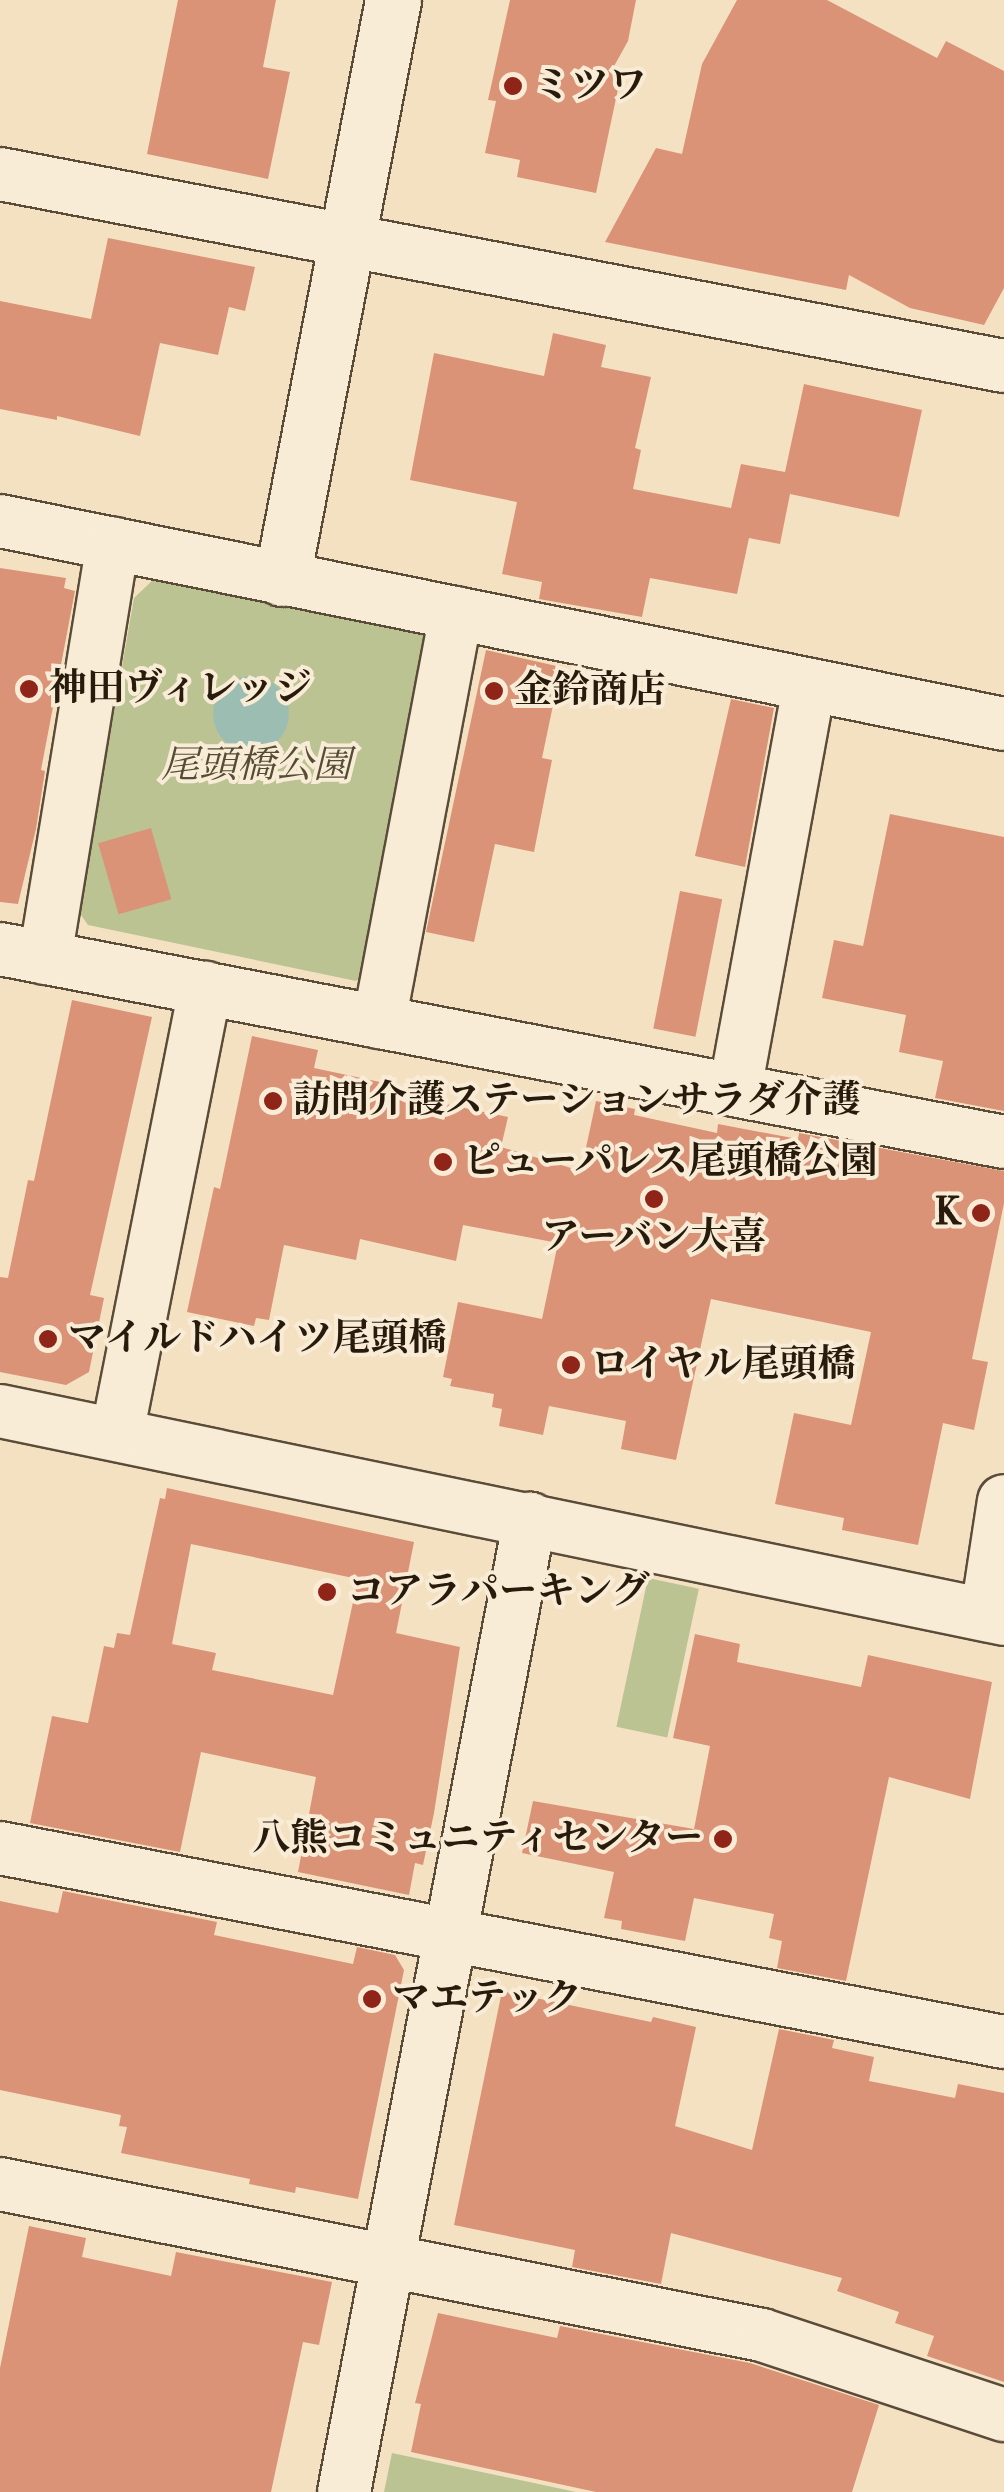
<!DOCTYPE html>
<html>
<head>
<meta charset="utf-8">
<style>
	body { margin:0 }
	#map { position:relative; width:1004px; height:2492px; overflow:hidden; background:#f4e1c2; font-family:"IM FELL Double Pica","Noto Serif JP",serif }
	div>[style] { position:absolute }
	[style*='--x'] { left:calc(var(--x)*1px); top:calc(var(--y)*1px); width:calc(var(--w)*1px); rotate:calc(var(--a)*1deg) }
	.green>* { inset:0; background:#bbc393; transform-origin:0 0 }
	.water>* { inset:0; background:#9cbeb2 }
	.round { border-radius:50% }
	.building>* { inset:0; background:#db9377; transform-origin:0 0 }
	.roads { filter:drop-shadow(2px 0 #5b4c39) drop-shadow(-2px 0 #5b4c39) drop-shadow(0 2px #5b4c39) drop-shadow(0 -2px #5b4c39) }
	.street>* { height:52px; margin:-26px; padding:0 26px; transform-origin:26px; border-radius:26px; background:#f8ecd7 }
	.secondary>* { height:55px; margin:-27.5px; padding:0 27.5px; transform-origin:27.5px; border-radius:27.5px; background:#f8ecd7 }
	.dots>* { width:28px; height:28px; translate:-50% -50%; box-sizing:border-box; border:5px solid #f8ecd7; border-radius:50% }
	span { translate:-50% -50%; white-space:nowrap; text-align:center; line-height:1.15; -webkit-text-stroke:8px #f8ecd7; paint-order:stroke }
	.poi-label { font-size:38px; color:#281b0b; font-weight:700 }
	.left { translate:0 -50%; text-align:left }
	.right { translate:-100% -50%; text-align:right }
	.park-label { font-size:38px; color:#544d34; font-style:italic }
</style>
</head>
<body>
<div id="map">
	<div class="green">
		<i style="clip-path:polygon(153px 580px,429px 632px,370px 972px,356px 981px,88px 925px,79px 912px,134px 598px)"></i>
		<i style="left:648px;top:1578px;width:52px;height:152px;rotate:12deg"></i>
		<i style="clip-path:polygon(392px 2453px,576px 2492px,384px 2492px)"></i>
	</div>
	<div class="water">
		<i class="round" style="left:213px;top:676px;width:76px;height:76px"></i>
	</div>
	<div class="building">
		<i style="clip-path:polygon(178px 0,276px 0,263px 67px,290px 72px,268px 179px,147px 154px)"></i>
		<i style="clip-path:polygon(510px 0,636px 0,628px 41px,613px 68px,622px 70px,596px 193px,517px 177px,520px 160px,485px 153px,496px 101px,488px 100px)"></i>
		<i style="clip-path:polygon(737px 0,827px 0,937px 58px,946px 41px,1004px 71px,1004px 288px,984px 325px,910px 308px,849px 275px,846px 290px,605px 242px,656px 148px,682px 154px,702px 64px)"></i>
		<i style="clip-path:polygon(108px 238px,255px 267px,245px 311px,229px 307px,218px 355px,160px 343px,140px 436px,57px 416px,57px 420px,0 409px,0 301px,91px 319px)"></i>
		<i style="clip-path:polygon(553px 333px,606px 345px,601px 367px,651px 377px,635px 448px,641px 450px,633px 489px,731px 508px,741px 464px,785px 472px,804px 384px,922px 410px,899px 517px,790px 494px,780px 544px,749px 538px,737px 594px,650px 578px,642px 617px,539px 599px,542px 582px,502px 574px,517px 502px,410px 480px,434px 353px,544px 376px)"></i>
		<i style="clip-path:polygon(0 568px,66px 578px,64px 588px,75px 591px,41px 770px,45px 771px,36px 829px,18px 904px,0 902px)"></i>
		<i style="clip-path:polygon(486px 650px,561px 667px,542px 758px,552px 760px,534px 852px,495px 844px,474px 942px,426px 932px)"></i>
		<i style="clip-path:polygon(731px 699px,774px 708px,745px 867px,695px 856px)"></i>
		<i style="clip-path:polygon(890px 814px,1004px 837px,1004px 1111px,935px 1098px,943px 1061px,899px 1052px,906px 1015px,822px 998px,834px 940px,863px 946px)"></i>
		<i style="left:151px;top:828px;width:74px;height:55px;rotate:74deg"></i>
		<i style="left:680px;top:891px;width:43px;height:140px;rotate:11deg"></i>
		<i style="clip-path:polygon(72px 1000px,152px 1017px,90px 1295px,104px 1298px,89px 1372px,66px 1385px,0 1372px,0 1277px,8px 1278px,28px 1180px,34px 1181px)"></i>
		<i style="clip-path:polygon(252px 1036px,318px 1050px,314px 1068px,380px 1082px,378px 1090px,508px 1117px,501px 1147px,581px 1171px,596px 1101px,635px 1109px,634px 1115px,717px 1133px,718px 1124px,798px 1139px,799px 1133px,1004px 1171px,1004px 1203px,972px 1359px,988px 1362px,974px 1430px,943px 1423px,918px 1545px,842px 1530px,844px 1518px,775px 1504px,794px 1413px,851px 1425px,871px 1332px,711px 1299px,676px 1460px,621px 1449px,626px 1421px,549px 1406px,543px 1435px,499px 1426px,502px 1409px,492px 1407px,494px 1394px,450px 1386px,452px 1379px,443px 1377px,458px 1302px,542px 1319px,558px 1243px,463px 1225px,456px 1261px,360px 1239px,356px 1260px,284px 1245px,269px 1320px,256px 1318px,254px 1326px,187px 1312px,214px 1187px,220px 1189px)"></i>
		<i style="clip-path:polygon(evenodd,167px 1488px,414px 1542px,396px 1633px,460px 1647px,434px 1813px,423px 1865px,415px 1863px,409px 1895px,298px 1872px,316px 1777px,201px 1752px,180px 1852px,30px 1823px,52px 1716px,88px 1723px,104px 1646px,114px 1648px,117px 1633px,130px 1635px,160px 1498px,165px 1499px,167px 1488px,191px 1544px,358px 1579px,333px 1695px,212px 1670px,216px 1653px,172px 1644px,191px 1544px)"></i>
		<i style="clip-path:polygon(695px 1634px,740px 1644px,737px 1662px,861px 1687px,868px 1655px,992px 1682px,970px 1799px,889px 1777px,846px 1981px,777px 1968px,782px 1941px,769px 1938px,774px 1914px,694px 1898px,685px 1941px,621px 1929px,622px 1921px,604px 1918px,614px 1872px,522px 1853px,533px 1801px,694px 1829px,710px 1746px,673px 1738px)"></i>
		<i style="clip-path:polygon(63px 1891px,217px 1922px,214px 1935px,353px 1964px,357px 1947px,395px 1955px,404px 1970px,358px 2199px,296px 2187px,295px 2193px,249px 2184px,250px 2179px,121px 2153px,127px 2127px,119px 2126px,121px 2115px,0 2090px,0 1901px,58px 1913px)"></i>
		<i style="clip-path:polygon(502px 1991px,651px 2022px,653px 2017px,696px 2027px,675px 2126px,752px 2150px,779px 2029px,834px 2040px,832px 2048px,874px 2057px,869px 2081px,955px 2098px,958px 2084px,1004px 2093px,1004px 2382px,927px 2356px,934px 2336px,895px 2323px,899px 2312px,837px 2291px,842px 2278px,671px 2233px,661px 2284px,572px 2267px,575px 2250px,454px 2225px)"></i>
		<i style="clip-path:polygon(29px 2226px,86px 2238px,82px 2257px,171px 2276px,176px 2252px,332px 2282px,319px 2345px,303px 2342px,271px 2492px,0 2492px,0 2368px)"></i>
		<i style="clip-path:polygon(438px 2313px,557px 2338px,560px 2326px,750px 2363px,879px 2405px,852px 2492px,596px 2492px,411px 2452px,421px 2404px,415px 2403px)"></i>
	</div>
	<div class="roads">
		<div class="street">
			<i style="--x:0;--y:174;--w:1022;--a:10.83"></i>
			<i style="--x:0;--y:521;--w:1024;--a:11.43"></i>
			<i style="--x:0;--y:949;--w:1022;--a:10.88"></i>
			<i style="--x:45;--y:958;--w:420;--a:-80.7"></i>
			<i style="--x:379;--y:1022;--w:416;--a:-79.3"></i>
			<i style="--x:735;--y:1090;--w:412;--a:-79.6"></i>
			<i style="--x:0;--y:1411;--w:1025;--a:11.7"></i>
			<i style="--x:117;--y:1434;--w:455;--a:-78.8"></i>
			<i style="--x:987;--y:1612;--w:112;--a:-81.3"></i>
			<i style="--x:0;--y:1848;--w:1023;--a:10.94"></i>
			<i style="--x:0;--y:2184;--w:777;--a:11.21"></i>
			<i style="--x:762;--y:2335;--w:255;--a:18.3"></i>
			<i style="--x:344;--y:2492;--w:991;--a:-79.18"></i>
		</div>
		<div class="secondary">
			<i style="--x:282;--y:578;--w:589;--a:-79.13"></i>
		</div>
	</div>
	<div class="dots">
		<i style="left:513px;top:86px;background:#8f2418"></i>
		<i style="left:29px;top:689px;background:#8f2418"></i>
		<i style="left:494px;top:691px;background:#8f2418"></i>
		<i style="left:273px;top:1101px;background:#8f2418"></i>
		<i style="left:443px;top:1162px;background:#8f2418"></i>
		<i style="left:654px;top:1199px;background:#8f2418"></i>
		<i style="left:981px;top:1213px;background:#8f2418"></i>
		<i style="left:48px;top:1339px;background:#8f2418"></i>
		<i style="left:571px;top:1365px;background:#8f2418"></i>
		<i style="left:327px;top:1592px;background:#8f2418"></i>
		<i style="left:723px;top:1839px;background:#8f2418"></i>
		<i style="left:372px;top:1999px;background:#8f2418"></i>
	</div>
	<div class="poi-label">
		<span class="left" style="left:533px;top:86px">ミツワ</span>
		<span class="left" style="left:49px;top:689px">神田ヴィレッジ</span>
		<span class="left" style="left:514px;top:691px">金鈴商店</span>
		<span class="left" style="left:293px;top:1101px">訪問介護ステーションサラダ介護</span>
		<span class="left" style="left:463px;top:1162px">ピューパレス尾頭橋公園</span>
		<span class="right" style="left:961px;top:1213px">K</span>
		<span style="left:654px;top:1238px">アーバン大喜</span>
		<span class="left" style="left:68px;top:1339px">マイルドハイツ尾頭橋</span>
		<span class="left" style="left:591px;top:1365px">ロイヤル尾頭橋</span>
		<span class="left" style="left:347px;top:1592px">コアラパーキング</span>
		<span class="right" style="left:703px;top:1839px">八熊コミュニティセンター</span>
		<span class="left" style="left:392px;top:1999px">マエテック</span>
	</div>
	<div class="park-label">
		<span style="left:256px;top:766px">尾頭橋公園</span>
	</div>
</div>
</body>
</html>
